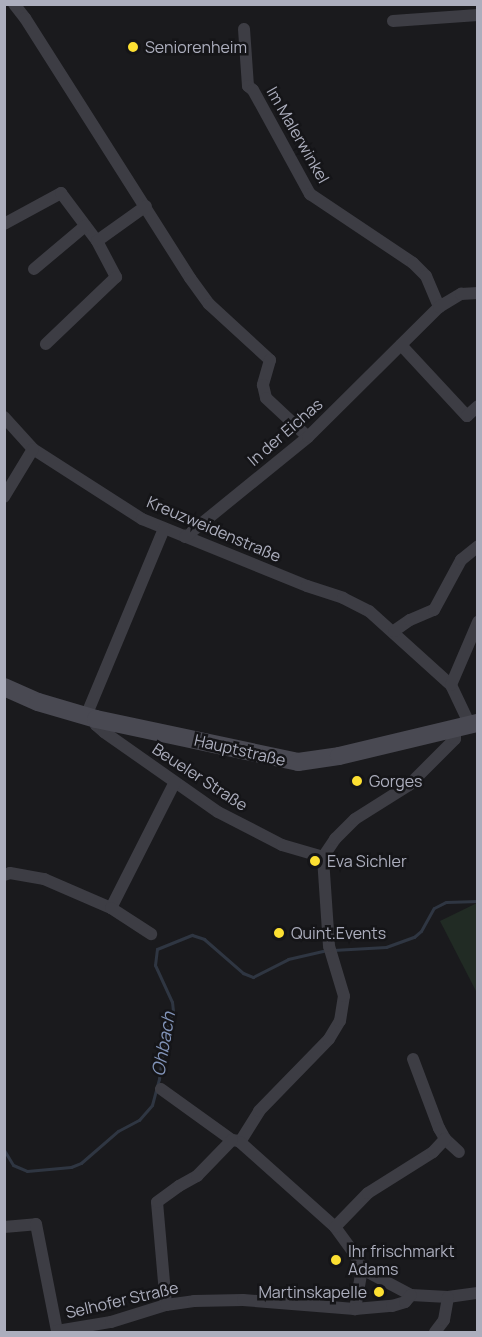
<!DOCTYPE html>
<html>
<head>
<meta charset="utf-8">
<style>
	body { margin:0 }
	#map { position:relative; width:482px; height:1337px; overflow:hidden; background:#1a1a1d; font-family:Manrope,sans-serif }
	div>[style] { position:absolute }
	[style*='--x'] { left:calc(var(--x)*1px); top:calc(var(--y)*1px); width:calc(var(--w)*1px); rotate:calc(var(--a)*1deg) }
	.green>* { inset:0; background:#212b24 }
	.stream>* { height:3px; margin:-1.5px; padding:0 1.5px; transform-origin:1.5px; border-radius:1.5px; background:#2f3642 }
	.minor>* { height:12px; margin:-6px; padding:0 6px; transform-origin:6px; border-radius:6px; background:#3d3d44 }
	.secondary>* { height:18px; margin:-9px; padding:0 9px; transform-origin:9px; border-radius:9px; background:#494952 }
	.dots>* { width:16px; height:16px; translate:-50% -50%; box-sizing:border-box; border:3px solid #151518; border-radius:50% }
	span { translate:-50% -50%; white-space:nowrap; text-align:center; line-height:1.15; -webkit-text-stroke:5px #151518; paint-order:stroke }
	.poi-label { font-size:16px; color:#acaebd }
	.left { translate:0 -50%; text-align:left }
	.right { translate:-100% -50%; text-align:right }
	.street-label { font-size:16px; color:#acaebd }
	.water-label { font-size:18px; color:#8294b9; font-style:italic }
	.frame { position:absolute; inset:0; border:6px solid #acaebd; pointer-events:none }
</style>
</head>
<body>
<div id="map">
	<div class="green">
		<i style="clip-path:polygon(477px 903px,477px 993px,440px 921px)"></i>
	</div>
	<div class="stream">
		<i style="--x:333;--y:950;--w:53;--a:-3.2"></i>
		<i style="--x:386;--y:947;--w:30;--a:-20"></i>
		<i style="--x:414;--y:937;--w:9;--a:-41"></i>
		<i style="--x:421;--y:931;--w:26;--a:-61"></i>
		<i style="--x:434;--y:908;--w:13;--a:-27"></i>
		<i style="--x:446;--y:902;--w:32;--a:-2"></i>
		<i style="--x:4;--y:1150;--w:17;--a:59"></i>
		<i style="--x:13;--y:1165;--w:15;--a:23"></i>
		<i style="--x:27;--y:1171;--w:44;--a:-5.2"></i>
		<i style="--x:71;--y:1167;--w:11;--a:-22"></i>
		<i style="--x:81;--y:1163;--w:49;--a:-40.9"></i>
		<i style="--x:118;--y:1131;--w:24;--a:-28"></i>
		<i style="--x:139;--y:1120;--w:20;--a:-49"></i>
		<i style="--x:152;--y:1105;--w:27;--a:-75"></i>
		<i style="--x:159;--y:1079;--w:45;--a:-82.4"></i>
		<i style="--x:165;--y:1034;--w:24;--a:-71"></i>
		<i style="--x:173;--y:1011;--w:9;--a:-96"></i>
		<i style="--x:172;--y:1002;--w:41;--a:-114.7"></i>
		<i style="--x:155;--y:965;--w:16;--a:-83"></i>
		<i style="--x:157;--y:949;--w:38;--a:-22"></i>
		<i style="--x:192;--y:935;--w:13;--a:18"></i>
		<i style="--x:204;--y:939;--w:52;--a:41.1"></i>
		<i style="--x:243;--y:973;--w:11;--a:22"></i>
		<i style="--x:253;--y:977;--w:39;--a:-27"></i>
		<i style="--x:288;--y:959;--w:39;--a:-13"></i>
	</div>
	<div class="minor">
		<i style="--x:14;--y:4;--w:18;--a:52"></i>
		<i style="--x:25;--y:18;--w:308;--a:57.6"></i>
		<i style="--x:190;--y:278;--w:32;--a:54"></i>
		<i style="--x:209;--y:304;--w:83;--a:42.6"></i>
		<i style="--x:270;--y:360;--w:26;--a:106"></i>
		<i style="--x:263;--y:385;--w:13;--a:77"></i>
		<i style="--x:266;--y:398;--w:57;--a:42.9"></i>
		<i style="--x:393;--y:21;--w:85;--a:-4"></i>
		<i style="--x:244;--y:29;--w:57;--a:86"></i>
		<i style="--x:248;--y:86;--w:6;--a:39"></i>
		<i style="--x:253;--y:90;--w:119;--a:61.3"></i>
		<i style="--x:310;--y:194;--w:124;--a:33.8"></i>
		<i style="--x:413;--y:263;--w:18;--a:45"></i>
		<i style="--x:426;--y:276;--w:34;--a:67"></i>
		<i style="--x:4;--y:224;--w:65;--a:-28.5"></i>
		<i style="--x:61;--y:193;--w:60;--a:53.1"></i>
		<i style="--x:97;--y:241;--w:41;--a:62.2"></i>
		<i style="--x:116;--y:277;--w:97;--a:136.3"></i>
		<i style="--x:97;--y:241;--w:60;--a:-35.5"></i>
		<i style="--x:34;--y:269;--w:67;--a:-40.1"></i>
		<i style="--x:401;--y:345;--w:97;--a:47.1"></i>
		<i style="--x:467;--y:416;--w:15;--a:-42"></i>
		<i style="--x:4;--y:417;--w:43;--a:47.8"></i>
		<i style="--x:33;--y:449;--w:130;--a:32.7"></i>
		<i style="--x:142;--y:519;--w:178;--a:22.1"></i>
		<i style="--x:307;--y:586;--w:38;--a:18"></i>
		<i style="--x:343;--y:598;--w:29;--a:27"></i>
		<i style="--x:369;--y:611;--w:110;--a:42.1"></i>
		<i style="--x:451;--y:685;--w:44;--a:64.6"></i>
		<i style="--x:4;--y:497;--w:56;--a:-58.9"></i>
		<i style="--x:185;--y:537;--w:159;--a:-39.1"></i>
		<i style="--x:308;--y:437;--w:185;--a:-44.8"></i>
		<i style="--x:439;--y:307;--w:26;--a:-31"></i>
		<i style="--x:461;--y:294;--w:17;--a:-3"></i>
		<i style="--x:394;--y:631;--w:19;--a:-35"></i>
		<i style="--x:410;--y:620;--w:26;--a:-23"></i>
		<i style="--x:434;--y:610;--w:57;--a:-61.6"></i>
		<i style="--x:461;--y:560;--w:22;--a:-39"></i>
		<i style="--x:451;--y:685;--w:69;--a:-66.8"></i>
		<i style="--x:86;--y:716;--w:203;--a:-67.4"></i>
		<i style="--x:96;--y:719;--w:6;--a:90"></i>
		<i style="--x:96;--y:725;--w:11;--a:41"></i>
		<i style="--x:104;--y:732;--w:139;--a:35.1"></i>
		<i style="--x:218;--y:812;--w:72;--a:27.3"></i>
		<i style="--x:282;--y:845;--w:43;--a:16.3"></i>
		<i style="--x:323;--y:857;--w:22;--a:-56"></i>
		<i style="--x:335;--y:839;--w:28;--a:-45"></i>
		<i style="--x:355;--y:819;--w:64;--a:-32.2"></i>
		<i style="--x:409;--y:785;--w:65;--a:-45"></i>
		<i style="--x:455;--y:739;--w:10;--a:-90"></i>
		<i style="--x:4;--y:875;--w:6;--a:-18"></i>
		<i style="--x:10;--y:873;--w:35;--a:10"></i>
		<i style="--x:44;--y:879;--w:73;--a:23.4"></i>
		<i style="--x:111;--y:908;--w:141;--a:-63.1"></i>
		<i style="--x:111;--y:908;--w:48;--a:33"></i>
		<i style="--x:413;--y:1059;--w:74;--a:69.4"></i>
		<i style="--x:439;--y:1128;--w:13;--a:61"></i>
		<i style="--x:445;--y:1139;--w:19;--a:43"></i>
		<i style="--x:161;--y:1089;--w:87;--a:35.7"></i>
		<i style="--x:232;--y:1140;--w:7;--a:8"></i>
		<i style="--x:240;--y:1142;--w:36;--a:-58"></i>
		<i style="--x:259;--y:1111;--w:100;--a:-45.8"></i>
		<i style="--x:329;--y:1039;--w:21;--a:-59"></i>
		<i style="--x:340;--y:1021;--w:25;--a:-81"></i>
		<i style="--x:344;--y:996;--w:52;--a:-106.7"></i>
		<i style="--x:329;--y:946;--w:89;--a:-93.9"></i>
		<i style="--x:240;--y:1142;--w:127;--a:41.8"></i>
		<i style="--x:335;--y:1227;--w:34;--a:54"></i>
		<i style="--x:355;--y:1255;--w:16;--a:63"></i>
		<i style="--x:362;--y:1269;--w:41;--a:99.9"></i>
		<i style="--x:4;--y:1227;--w:32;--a:-5"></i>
		<i style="--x:36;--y:1224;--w:109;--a:78.9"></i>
		<i style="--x:335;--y:1227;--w:47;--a:-45.9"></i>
		<i style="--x:368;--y:1193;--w:77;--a:-32.2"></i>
		<i style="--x:433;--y:1152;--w:18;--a:-47"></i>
		<i style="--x:362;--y:1269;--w:55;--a:28"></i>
		<i style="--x:411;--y:1295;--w:37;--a:3"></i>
		<i style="--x:448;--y:1297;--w:30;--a:-8"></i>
		<i style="--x:166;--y:1305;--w:103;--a:-95"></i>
		<i style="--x:157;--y:1202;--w:27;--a:-36"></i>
		<i style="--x:179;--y:1186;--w:21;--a:-29"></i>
		<i style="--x:197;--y:1176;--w:50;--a:-45.8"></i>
		<i style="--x:57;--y:1331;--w:55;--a:-9.5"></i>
		<i style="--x:111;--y:1322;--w:58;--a:-17.2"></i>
		<i style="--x:166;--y:1305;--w:28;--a:-8"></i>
		<i style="--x:194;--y:1301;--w:49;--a:-1.2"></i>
		<i style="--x:243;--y:1300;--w:112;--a:4.6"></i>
		<i style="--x:355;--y:1309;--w:37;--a:-5"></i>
		<i style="--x:392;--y:1306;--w:14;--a:-17"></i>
		<i style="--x:405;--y:1302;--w:9;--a:-49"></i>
		<i style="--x:435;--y:1332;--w:15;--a:-53"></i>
		<i style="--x:444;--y:1320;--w:23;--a:-80"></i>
	</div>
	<div class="secondary">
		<i style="--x:4;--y:687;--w:37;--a:24"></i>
		<i style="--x:38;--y:702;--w:60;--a:16.3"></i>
		<i style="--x:96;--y:719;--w:207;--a:12"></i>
		<i style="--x:298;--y:762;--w:41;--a:-8.3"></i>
		<i style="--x:339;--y:756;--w:143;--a:-13.4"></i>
	</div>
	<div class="dots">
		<i style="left:133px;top:47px;background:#fde032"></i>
		<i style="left:357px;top:781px;background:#fde032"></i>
		<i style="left:315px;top:861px;background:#fde032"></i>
		<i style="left:279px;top:933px;background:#fde032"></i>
		<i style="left:336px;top:1260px;background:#fde032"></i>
		<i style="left:379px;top:1292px;background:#fde032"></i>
	</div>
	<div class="poi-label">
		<span class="left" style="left:145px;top:47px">Seniorenheim</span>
		<span class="left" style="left:369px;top:781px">Gorges</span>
		<span class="left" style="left:327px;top:861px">Eva Sichler</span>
		<span class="left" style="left:291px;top:933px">Quint.Events</span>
		<span class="left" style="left:348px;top:1260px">Ihr frischmarkt<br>Adams</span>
		<span class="right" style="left:367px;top:1292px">Martinskapelle</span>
	</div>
	<div class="street-label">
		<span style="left:298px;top:135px;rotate:60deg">Im Malerwinkel</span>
		<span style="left:285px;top:432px;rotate:-41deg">In der Eichas</span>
		<span style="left:214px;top:529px;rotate:23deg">Kreuzweidenstraße</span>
		<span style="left:240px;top:750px;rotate:13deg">Hauptstraße</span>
		<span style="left:200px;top:777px;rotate:33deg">Beueler Straße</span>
		<span style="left:122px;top:1300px;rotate:-13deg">Selhofer Straße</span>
	</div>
	<div class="water-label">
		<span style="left:163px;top:1044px;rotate:-80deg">Ohbach</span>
	</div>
	<div class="frame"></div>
</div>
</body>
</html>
